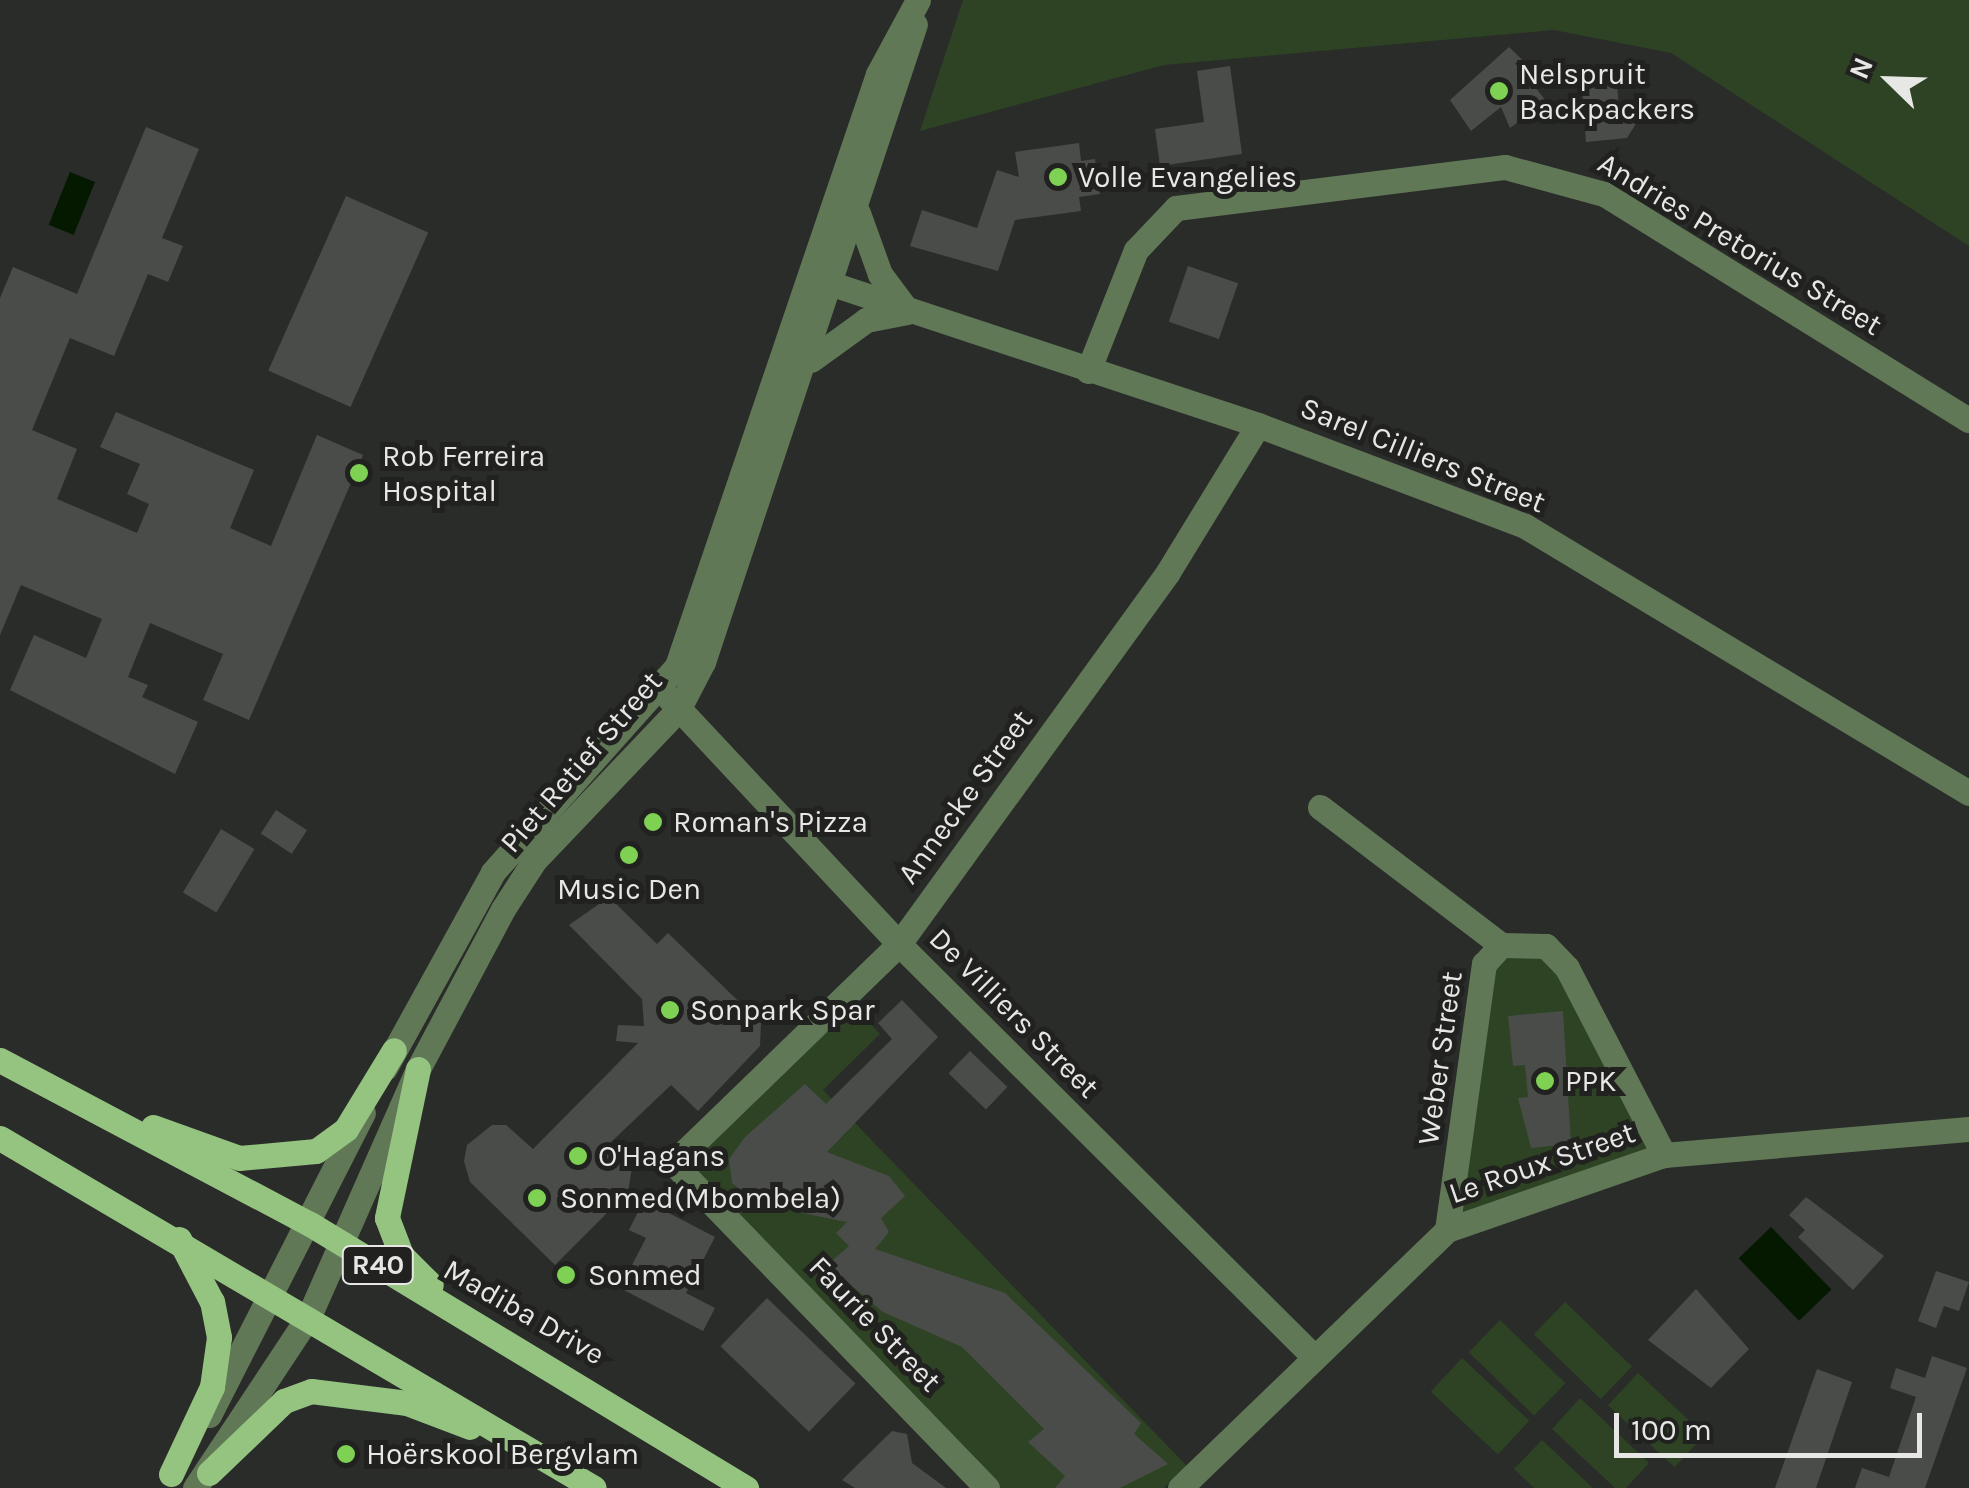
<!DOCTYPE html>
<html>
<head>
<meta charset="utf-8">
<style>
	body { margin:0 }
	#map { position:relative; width:1969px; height:1488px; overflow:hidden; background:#2a2c2a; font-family:Karla,sans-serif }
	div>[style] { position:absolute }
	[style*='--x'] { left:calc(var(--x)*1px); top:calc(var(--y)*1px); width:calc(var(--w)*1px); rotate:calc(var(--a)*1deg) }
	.green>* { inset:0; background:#2d4323; transform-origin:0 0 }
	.water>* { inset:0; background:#051900; transform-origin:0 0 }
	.building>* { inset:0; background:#4a4c4a; transform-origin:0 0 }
	.minor>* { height:25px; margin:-12.5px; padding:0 12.5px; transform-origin:12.5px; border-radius:12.5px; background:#617857 }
	.major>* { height:25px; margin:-12.5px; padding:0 12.5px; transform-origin:12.5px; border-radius:12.5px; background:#95c480 }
	.dots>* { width:28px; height:28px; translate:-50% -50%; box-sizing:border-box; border:5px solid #212220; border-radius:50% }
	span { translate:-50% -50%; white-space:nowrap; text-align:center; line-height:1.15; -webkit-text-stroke:10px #212220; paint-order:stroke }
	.shield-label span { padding:2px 8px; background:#212220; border:2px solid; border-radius:8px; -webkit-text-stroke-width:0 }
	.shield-label { font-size:28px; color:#e7e7e6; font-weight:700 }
	.poi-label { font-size:30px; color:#e7e7e6 }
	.left { translate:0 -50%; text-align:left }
	.street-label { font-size:30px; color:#e7e7e6 }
	.north { position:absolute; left:1839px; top:30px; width:100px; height:100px; -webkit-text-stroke:8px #212220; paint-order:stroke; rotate:293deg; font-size:28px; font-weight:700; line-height:40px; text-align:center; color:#e7e7e6 }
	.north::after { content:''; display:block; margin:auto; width:35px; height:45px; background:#e7e7e6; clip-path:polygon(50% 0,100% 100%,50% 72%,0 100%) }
	.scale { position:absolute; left:1614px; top:1413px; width:308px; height:45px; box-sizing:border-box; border:5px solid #e7e7e6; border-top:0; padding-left:12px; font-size:30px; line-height:35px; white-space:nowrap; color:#e7e7e6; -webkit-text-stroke:8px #212220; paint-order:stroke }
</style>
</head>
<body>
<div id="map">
	<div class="green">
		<i style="clip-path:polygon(963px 0,1969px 0,1969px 246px,1671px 53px,1554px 30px,1164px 65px,920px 131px)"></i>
		<i style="clip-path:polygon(1504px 946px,1546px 946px,1664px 1155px,1447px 1230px,1484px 964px)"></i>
		<i style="clip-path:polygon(851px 1003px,880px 1034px,823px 1090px,1187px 1466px,1164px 1488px,1001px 1488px,687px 1162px)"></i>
		<i style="left:1565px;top:1302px;width:93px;height:45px;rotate:44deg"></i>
		<i style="left:1500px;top:1320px;width:91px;height:45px;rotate:44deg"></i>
		<i style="left:1462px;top:1358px;width:92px;height:46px;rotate:43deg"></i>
		<i style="left:1638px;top:1373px;width:91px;height:44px;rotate:43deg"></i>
		<i style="clip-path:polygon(1580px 1398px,1649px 1463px,1626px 1488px,1615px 1488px,1552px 1429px)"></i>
		<i style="clip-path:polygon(1542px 1440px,1593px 1488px,1534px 1488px,1514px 1469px)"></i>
	</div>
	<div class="water">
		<i style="left:70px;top:172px;width:27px;height:57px;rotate:22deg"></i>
		<i style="left:1771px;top:1227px;width:87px;height:45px;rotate:46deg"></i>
	</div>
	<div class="building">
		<i style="clip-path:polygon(1509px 47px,1539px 76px,1531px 82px,1546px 101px,1510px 128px,1501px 107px,1471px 131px,1450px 100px)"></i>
		<i style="clip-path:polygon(1230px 66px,1242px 154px,1160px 166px,1155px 129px,1204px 122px,1197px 71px)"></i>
		<i style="clip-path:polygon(1616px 67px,1619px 111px,1646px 108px,1627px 138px,1586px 142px,1581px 73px)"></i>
		<i style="clip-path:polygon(146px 127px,199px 149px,162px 238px,183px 246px,168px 282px,148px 274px,114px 356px,70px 338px,32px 430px,77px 449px,57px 499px,137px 533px,149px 504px,127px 494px,140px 464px,100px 447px,116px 412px,254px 470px,230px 528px,271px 546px,317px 435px,363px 455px,249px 720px,203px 700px,223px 654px,150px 623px,128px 677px,148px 685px,142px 697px,198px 722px,175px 774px,10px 690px,34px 635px,86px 658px,102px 619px,21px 585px,0 635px,0 298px,13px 267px,77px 294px)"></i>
		<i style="clip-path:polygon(1079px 143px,1081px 161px,1095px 159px,1100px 194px,1079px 197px,1081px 211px,1015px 220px,998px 271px,910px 246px,922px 210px,977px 228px,997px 170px,1019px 177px,1015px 152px)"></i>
		<i style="left:346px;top:196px;width:90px;height:191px;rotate:24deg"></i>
		<i style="left:1188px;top:266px;width:53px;height:59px;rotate:19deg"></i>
		<i style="left:276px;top:810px;width:37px;height:28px;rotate:33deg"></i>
		<i style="left:221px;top:829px;width:39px;height:74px;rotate:31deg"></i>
		<i style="clip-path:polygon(609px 897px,657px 944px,668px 933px,761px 1023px,760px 1046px,698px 1111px,671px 1085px,607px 1146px,632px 1167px,628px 1192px,555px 1265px,470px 1182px,464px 1161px,467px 1145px,492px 1125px,506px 1125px,533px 1149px,638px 1043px,616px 1041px,618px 1025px,644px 1026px,642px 999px,569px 925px)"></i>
		<i style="clip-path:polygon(902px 1000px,938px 1037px,827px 1152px,889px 1176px,905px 1196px,881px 1218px,889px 1232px,875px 1249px,1005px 1293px,1141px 1423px,1134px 1434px,1168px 1464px,1120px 1488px,1055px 1488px,1065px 1476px,1028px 1442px,1044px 1429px,962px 1347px,883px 1312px,827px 1265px,849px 1246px,836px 1233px,847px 1222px,797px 1212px,779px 1198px,752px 1199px,732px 1183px,729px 1159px,745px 1137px,805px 1084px,826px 1104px,892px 1039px,878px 1023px)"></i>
		<i style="clip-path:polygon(1563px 1011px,1571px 1144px,1531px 1148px,1518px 1098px,1528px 1097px,1525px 1065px,1513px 1066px,1508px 1016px)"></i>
		<i style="left:970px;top:1051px;width:52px;height:31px;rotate:44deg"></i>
		<i style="clip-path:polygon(1806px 1197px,1884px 1256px,1853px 1290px,1798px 1237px,1805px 1230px,1789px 1215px)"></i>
		<i style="clip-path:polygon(644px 1200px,715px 1237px,686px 1293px,715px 1308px,703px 1331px,620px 1288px,646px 1238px,629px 1230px)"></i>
		<i style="clip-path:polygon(1936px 1271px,1969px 1282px,1959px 1311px,1944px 1306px,1936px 1328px,1918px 1321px)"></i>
		<i style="clip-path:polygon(1696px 1289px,1749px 1349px,1711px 1388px,1648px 1340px)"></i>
		<i style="left:767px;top:1298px;width:123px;height:67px;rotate:44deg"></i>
		<i style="clip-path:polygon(1932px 1356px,1967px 1368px,1925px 1488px,1855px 1488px,1862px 1468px,1889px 1477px,1916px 1397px,1890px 1388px,1896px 1368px,1925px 1378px)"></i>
		<i style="clip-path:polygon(1817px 1369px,1852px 1382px,1816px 1488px,1775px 1488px)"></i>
		<i style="clip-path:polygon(892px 1431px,907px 1434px,912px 1463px,946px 1488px,855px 1488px,842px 1480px)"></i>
	</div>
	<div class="minor">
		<i style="--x:858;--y:213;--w:65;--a:70.2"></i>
		<i style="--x:880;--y:274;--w:44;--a:53.4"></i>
		<i style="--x:820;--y:280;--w:461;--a:18.3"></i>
		<i style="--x:1258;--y:425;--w:285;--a:20.7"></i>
		<i style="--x:1525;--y:526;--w:518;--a:31.02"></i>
		<i style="--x:811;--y:360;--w:68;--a:-36"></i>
		<i style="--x:866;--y:320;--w:42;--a:-11"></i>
		<i style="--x:1088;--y:371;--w:130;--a:-68.4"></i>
		<i style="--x:1136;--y:250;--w:58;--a:-46.4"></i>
		<i style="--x:1176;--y:208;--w:332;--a:-7.1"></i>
		<i style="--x:1505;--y:167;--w:103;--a:15.3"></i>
		<i style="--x:1604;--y:194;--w:429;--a:31.8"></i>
		<i style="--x:669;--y:698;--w:337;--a:46.9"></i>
		<i style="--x:899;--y:944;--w:583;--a:44.86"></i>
		<i style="--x:1320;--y:807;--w:228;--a:37.3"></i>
		<i style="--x:385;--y:1068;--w:224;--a:-61.1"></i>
		<i style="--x:493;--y:872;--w:276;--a:-48.2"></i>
		<i style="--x:677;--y:666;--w:625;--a:-71.25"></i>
		<i style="--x:878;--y:74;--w:84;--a:-61.6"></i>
		<i style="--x:1447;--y:1230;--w:269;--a:-82.1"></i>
		<i style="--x:1484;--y:964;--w:25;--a:-48"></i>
		<i style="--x:1501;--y:945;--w:45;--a:1.3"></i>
		<i style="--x:1546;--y:946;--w:30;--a:46"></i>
		<i style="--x:1567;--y:968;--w:211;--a:62.6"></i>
		<i style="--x:209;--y:1415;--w:339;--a:-63"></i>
		<i style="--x:195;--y:1488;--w:206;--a:-56.5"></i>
		<i style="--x:309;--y:1316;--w:270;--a:-66.2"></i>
		<i style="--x:418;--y:1069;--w:181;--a:-62"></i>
		<i style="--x:503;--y:909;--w:57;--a:-57.1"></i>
		<i style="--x:534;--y:861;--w:209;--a:-46.4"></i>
		<i style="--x:678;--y:710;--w:54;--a:-62.5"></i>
		<i style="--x:703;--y:662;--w:672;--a:-71.62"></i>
		<i style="--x:987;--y:1488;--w:452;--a:-134"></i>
		<i style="--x:673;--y:1163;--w:315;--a:-44.1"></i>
		<i style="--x:899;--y:944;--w:459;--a:-54.1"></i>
		<i style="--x:1168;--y:572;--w:172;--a:-58.5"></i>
		<i style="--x:1180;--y:1488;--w:371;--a:-44"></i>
		<i style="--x:1447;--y:1230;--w:230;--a:-19.1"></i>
		<i style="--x:1664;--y:1155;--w:306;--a:-4.9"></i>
	</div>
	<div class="major">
		<i style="--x:0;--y:1060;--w:351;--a:27.9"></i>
		<i style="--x:310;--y:1224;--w:510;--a:31.2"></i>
		<i style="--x:418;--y:1069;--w:152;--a:101.8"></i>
		<i style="--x:387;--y:1218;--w:40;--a:69"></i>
		<i style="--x:401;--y:1255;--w:42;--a:45"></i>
		<i style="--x:153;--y:1127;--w:91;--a:19.8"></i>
		<i style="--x:239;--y:1158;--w:77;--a:-5.2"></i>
		<i style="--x:316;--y:1151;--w:37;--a:-36"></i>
		<i style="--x:346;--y:1129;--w:92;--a:-58.7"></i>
		<i style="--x:0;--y:1138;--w:689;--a:30.51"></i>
		<i style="--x:209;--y:1473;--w:104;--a:-43.8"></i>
		<i style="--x:284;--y:1401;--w:29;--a:-20"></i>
		<i style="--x:311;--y:1391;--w:97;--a:7.1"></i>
		<i style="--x:407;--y:1403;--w:67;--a:20.9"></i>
		<i style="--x:171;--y:1474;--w:96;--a:-64.8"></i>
		<i style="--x:212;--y:1387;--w:50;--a:-82"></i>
		<i style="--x:219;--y:1337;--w:36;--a:-101"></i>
		<i style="--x:212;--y:1302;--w:71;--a:-117.6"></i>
	</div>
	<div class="dots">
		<i style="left:1499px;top:91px;background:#7ed153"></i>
		<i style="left:1058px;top:177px;background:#7ed153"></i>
		<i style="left:359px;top:473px;background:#7ed153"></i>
		<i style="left:653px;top:822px;background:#7ed153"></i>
		<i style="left:629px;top:855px;background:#7ed153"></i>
		<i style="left:670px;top:1010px;background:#7ed153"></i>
		<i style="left:1545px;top:1081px;background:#7ed153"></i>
		<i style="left:578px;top:1156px;background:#7ed153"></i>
		<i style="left:537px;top:1198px;background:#7ed153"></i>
		<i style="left:566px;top:1275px;background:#7ed153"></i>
		<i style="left:346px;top:1454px;background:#7ed153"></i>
	</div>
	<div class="shield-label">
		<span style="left:378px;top:1265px">R40</span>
	</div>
	<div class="poi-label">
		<span class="left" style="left:1519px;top:91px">Nelspruit<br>Backpackers</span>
		<span class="left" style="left:1078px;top:177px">Volle Evangelies</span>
		<span class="left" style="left:382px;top:473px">Rob Ferreira<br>Hospital</span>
		<span class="left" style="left:673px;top:822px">Roman's Pizza</span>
		<span style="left:629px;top:889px">Music Den</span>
		<span class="left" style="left:690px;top:1010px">Sonpark Spar</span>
		<span class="left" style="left:1565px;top:1081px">PPK</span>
		<span class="left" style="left:598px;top:1156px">O'Hagans</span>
		<span class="left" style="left:560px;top:1198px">Sonmed(Mbombela)</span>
		<span class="left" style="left:588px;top:1275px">Sonmed</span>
		<span class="left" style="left:366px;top:1454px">Hoërskool Bergvlam</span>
	</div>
	<div class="street-label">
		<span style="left:1740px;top:244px;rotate:31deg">Andries Pretorius Street</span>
		<span style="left:1423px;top:455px;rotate:22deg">Sarel Cilliers Street</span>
		<span style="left:581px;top:762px;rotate:-49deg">Piet Retief Street</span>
		<span style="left:965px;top:797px;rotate:-54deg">Annecke Street</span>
		<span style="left:1014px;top:1013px;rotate:45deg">De Villiers Street</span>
		<span style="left:1440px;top:1058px;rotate:-82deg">Weber Street</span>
		<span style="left:1542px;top:1163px;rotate:-19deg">Le Roux Street</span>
		<span style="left:524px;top:1312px;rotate:30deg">Madiba Drive</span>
		<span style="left:875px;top:1324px;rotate:46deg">Faurie Street</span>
	</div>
	<div class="north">N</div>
	<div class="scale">100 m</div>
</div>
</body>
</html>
